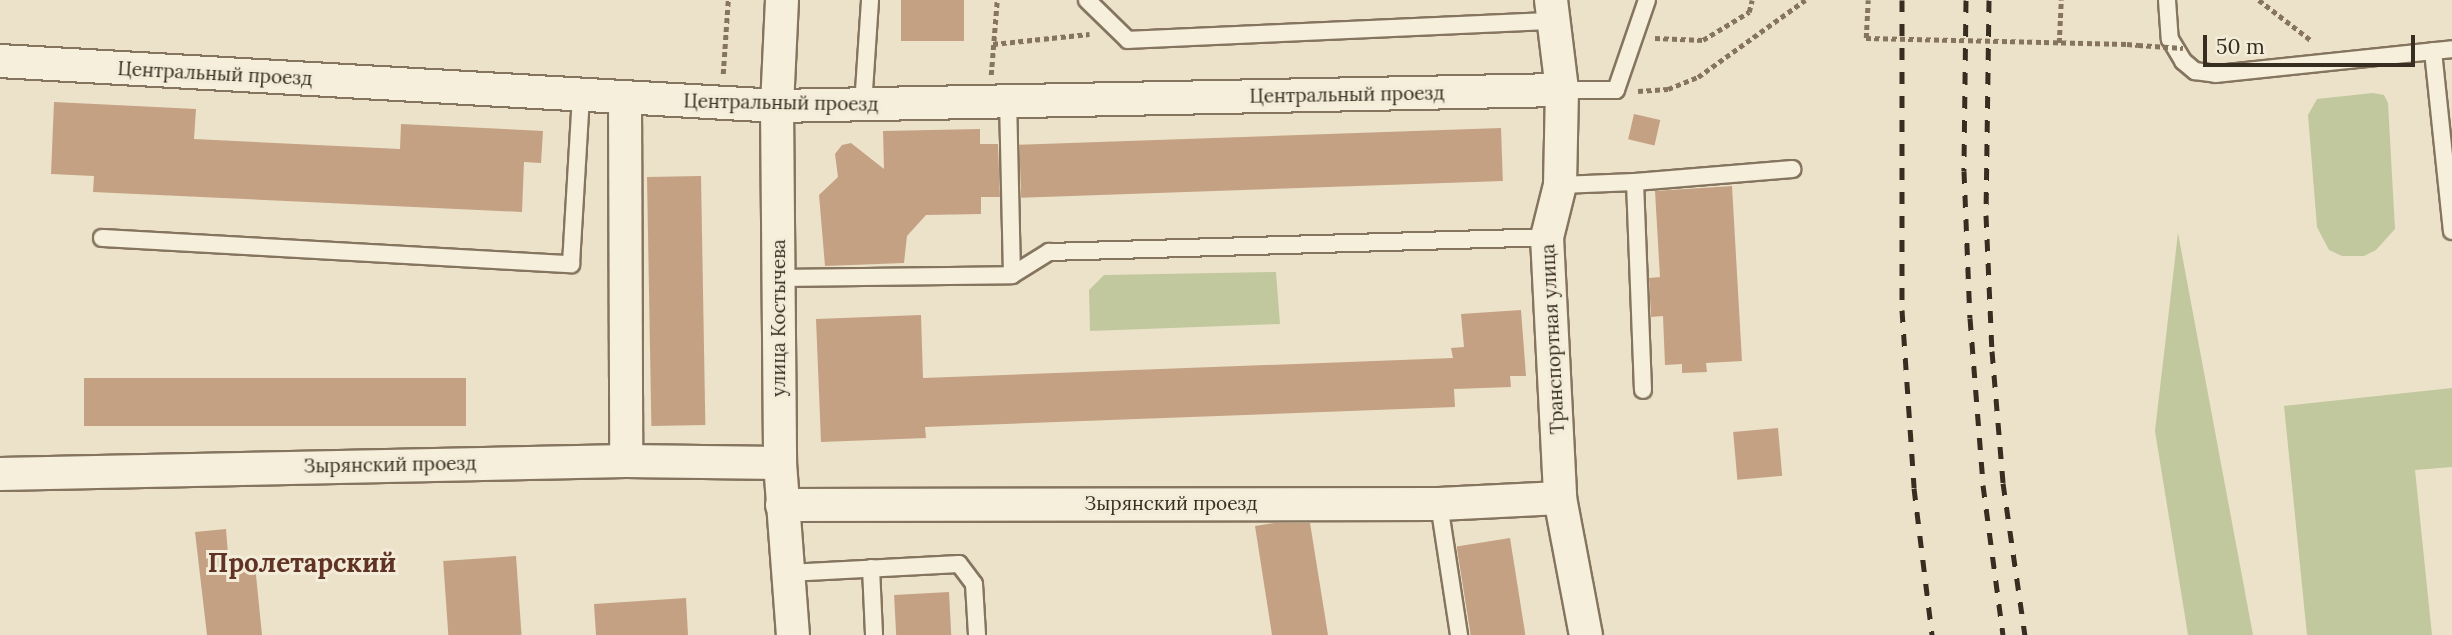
<!DOCTYPE html>
<html>
<head>
<meta charset="utf-8">
<style>
	body { margin:0 }
	#map { position:relative; width:2452px; height:635px; overflow:hidden; background:#ebe2c9; font-family:Lora,serif }
	div>[style] { position:absolute }
	[style*='--x'] { left:calc(var(--x)*1px); top:calc(var(--y)*1px); width:calc(var(--w)*1px); rotate:calc(var(--a)*1deg) }
	.green>* { inset:0; background:#c1c89e }
	.building>* { inset:0; background:#c5a183; transform-origin:0 0 }
	.path>* { height:4.5px; margin-top:-2.25px; transform-origin:0; background:repeating-linear-gradient(90deg,#85755f 0 5px,transparent 0 8.5px) }
	.roads { filter:drop-shadow(2px 0 #85755f) drop-shadow(-2px 0 #85755f) drop-shadow(0 2px #85755f) drop-shadow(0 -2px #85755f) }
	.service>* { height:16px; margin:-8px; padding:0 8px; transform-origin:8px; border-radius:8px; background:#f6efdc }
	.minor>* { height:32px; margin:-16px; padding:0 16px; transform-origin:16px; border-radius:16px; background:#f6efdc }
	.rail>* { height:5px; margin-top:-2.5px; transform-origin:0; background:repeating-linear-gradient(90deg,#372d21 0 12px,transparent 0 24px) }
	.path-bridge>* { height:4.5px; margin-top:-2.25px; transform-origin:0; background:repeating-linear-gradient(90deg,#85755f 0 5px,transparent 0 8.5px) }
	span { translate:-50% -50%; white-space:nowrap; text-align:center; line-height:1.15; -webkit-text-stroke:6px #f3ecd8; paint-order:stroke }
	.street-label { font-size:19px; color:#372d21 }
	.district-label { font-size:26px; color:#603325; font-weight:700 }
	.scale { position:absolute; left:2203px; top:35px; width:212px; height:32px; box-sizing:border-box; border:4px solid #372d21; border-top:0; padding-left:9px; font-size:21px; line-height:24px; white-space:nowrap; color:#372d21; -webkit-text-stroke:5px #f3ecd8; paint-order:stroke }
</style>
</head>
<body>
<div id="map">
	<div class="green">
		<i style="clip-path:polygon(2373px 93px,2384px 95px,2388px 103px,2395px 229px,2376px 250px,2364px 256px,2342px 256px,2329px 250px,2317px 227px,2308px 115px,2317px 99px)"></i>
		<i style="clip-path:polygon(2178px 233px,2253px 635px,2188px 635px,2155px 431px)"></i>
		<i style="clip-path:polygon(1276px 272px,1280px 324px,1090px 331px,1089px 290px,1104px 275px)"></i>
		<i style="clip-path:polygon(2452px 388px,2452px 467px,2415px 470px,2432px 635px,2307px 635px,2284px 406px)"></i>
	</div>
	<div class="building">
		<i style="left:901px;top:0;width:63px;height:41px"></i>
		<i style="clip-path:polygon(54px 102px,196px 109px,194px 139px,400px 149px,401px 124px,543px 131px,541px 163px,524px 162px,522px 212px,93px 192px,94px 176px,51px 174px)"></i>
		<i style="left:1634px;top:114px;width:27px;height:26px;rotate:13deg"></i>
		<i style="left:1501px;top:128px;width:53px;height:482px;rotate:88deg"></i>
		<i style="clip-path:polygon(980px 129px,980px 144px,998px 144px,1000px 197px,981px 197px,981px 214px,926px 215px,907px 236px,904px 263px,825px 266px,819px 195px,838px 177px,835px 154px,842px 145px,851px 143px,884px 169px,883px 131px)"></i>
		<i style="left:701px;top:176px;width:249px;height:54px;rotate:89deg"></i>
		<i style="clip-path:polygon(1732px 186px,1742px 361px,1706px 363px,1707px 372px,1682px 373px,1682px 364px,1665px 365px,1663px 316px,1651px 317px,1649px 278px,1660px 277px,1655px 191px)"></i>
		<i style="clip-path:polygon(1521px 310px,1526px 376px,1510px 376px,1511px 387px,1454px 389px,1455px 407px,925px 427px,926px 438px,821px 442px,816px 319px,921px 315px,923px 378px,1453px 358px,1451px 348px,1464px 347px,1461px 314px)"></i>
		<i style="left:84px;top:378px;width:382px;height:48px"></i>
		<i style="left:1778px;top:428px;width:48px;height:45px;rotate:85deg"></i>
		<i style="clip-path:polygon(1274px 523px,1310px 523px,1328px 635px,1272px 635px,1255px 526px)"></i>
		<i style="clip-path:polygon(226px 529px,229px 567px,255px 565px,262px 635px,207px 635px,195px 532px)"></i>
		<i style="left:1510px;top:538px;width:98px;height:54px;rotate:81deg"></i>
		<i style="left:516px;top:556px;width:79px;height:73px;rotate:86deg"></i>
		<i style="left:949px;top:592px;width:43px;height:55px;rotate:87deg"></i>
		<i style="clip-path:polygon(686px 598px,688px 635px,596px 635px,594px 604px)"></i>
	</div>
	<div class="path">
		<i style="--x:2259;--y:0;--w:67;--a:37.7"></i>
		<i style="--x:1655;--y:38;--w:48;--a:2.4"></i>
		<i style="--x:1703;--y:40;--w:54;--a:-31.3"></i>
		<i style="--x:1749;--y:12;--w:12;--a:-76"></i>
		<i style="--x:1866;--y:38;--w:38;--a:-87"></i>
		<i style="--x:2059;--y:43;--w:43;--a:-87.3"></i>
		<i style="--x:993;--y:44;--w:97;--a:-5.9"></i>
		<i style="--x:2127;--y:44;--w:11;--a:5"></i>
		<i style="--x:723;--y:74;--w:74;--a:-86.1"></i>
		<i style="--x:991;--y:75;--w:75;--a:-85.4"></i>
		<i style="--x:1638;--y:91;--w:30;--a:-4"></i>
		<i style="--x:1668;--y:89;--w:32;--a:-22"></i>
		<i style="--x:1698;--y:77;--w:132;--a:-35.7"></i>
	</div>
	<div class="roads">
		<div class="service">
			<i style="--x:1087;--y:0;--w:57;--a:44.3"></i>
			<i style="--x:1128;--y:40;--w:424;--a:-2.6"></i>
			<i style="--x:2167;--y:0;--w:39;--a:86"></i>
			<i style="--x:2170;--y:39;--w:26;--a:59"></i>
			<i style="--x:2183;--y:61;--w:16;--a:40"></i>
			<i style="--x:2195;--y:71;--w:21;--a:8"></i>
			<i style="--x:2216;--y:74;--w:237;--a:-6"></i>
			<i style="--x:2433;--y:51;--w:181;--a:84"></i>
			<i style="--x:1562;--y:90;--w:54;--a:0"></i>
			<i style="--x:1616;--y:90;--w:95;--a:-71"></i>
			<i style="--x:863;--y:106;--w:106;--a:-86.2"></i>
			<i style="--x:1635;--y:182;--w:158;--a:-4.7"></i>
			<i style="--x:1560;--y:185;--w:75;--a:-2.3"></i>
			<i style="--x:1635;--y:182;--w:208;--a:87.8"></i>
			<i style="--x:102;--y:238;--w:470;--a:3.2"></i>
			<i style="--x:571;--y:264;--w:169;--a:-86.6"></i>
			<i style="--x:1012;--y:275;--w:44;--a:-31.9"></i>
			<i style="--x:1049;--y:252;--w:498;--a:-1.7"></i>
			<i style="--x:779;--y:278;--w:233;--a:-0.7"></i>
			<i style="--x:1012;--y:275;--w:173;--a:-91.3"></i>
			<i style="--x:1439;--y:504;--w:133;--a:81.3"></i>
			<i style="--x:871;--y:568;--w:67;--a:87.4"></i>
			<i style="--x:788;--y:573;--w:171;--a:-3"></i>
			<i style="--x:959;--y:564;--w:25;--a:53"></i>
			<i style="--x:974;--y:584;--w:51;--a:86.6"></i>
		</div>
		<div class="minor">
			<i style="--x:782;--y:0;--w:106;--a:92.7"></i>
			<i style="--x:777;--y:106;--w:357;--a:89.5"></i>
			<i style="--x:780;--y:463;--w:172;--a:85.7"></i>
			<i style="--x:1551;--y:0;--w:91;--a:83"></i>
			<i style="--x:1562;--y:90;--w:95;--a:91.2"></i>
			<i style="--x:1560;--y:185;--w:54;--a:104"></i>
			<i style="--x:1547;--y:237;--w:261;--a:87.1"></i>
			<i style="--x:1560;--y:498;--w:139;--a:79.3"></i>
			<i style="--x:0;--y:61;--w:778;--a:3.31"></i>
			<i style="--x:777;--y:106;--w:785;--a:-1.17"></i>
			<i style="--x:625;--y:98;--w:363;--a:89.8"></i>
			<i style="--x:0;--y:474;--w:626;--a:-1.19"></i>
			<i style="--x:626;--y:461;--w:154;--a:0.7"></i>
			<i style="--x:782;--y:505;--w:657;--a:-0.09"></i>
			<i style="--x:1439;--y:504;--w:121;--a:-2.8"></i>
		</div>
	</div>
	<div class="rail">
		<i style="--x:1902;--y:0;--w:310;--a:90"></i>
		<i style="--x:1902;--y:310;--w:178;--a:86.1"></i>
		<i style="--x:1914;--y:488;--w:148;--a:83"></i>
		<i style="--x:1966;--y:0;--w:171;--a:90.7"></i>
		<i style="--x:1964;--y:171;--w:147;--a:87.7"></i>
		<i style="--x:1970;--y:318;--w:168;--a:85.5"></i>
		<i style="--x:1983;--y:485;--w:151;--a:82.4"></i>
		<i style="--x:1989;--y:0;--w:215;--a:90.8"></i>
		<i style="--x:1986;--y:215;--w:136;--a:87.5"></i>
		<i style="--x:1992;--y:351;--w:132;--a:85.2"></i>
		<i style="--x:2003;--y:483;--w:154;--a:81.8"></i>
	</div>
	<div class="path-bridge">
		<i style="--x:1866;--y:38;--w:261;--a:1.3"></i>
		<i style="--x:2138;--y:45;--w:45;--a:3.8"></i>
	</div>
	<div class="street-label">
		<span style="left:215px;top:74px;rotate:3deg">Центральный проезд</span>
		<span style="left:1347px;top:95px;rotate:-1deg">Центральный проезд</span>
		<span style="left:781px;top:103px;rotate:1deg">Центральный проезд</span>
		<span style="left:779px;top:318px;rotate:-90deg">улица Костычева</span>
		<span style="left:1553px;top:339px;rotate:-93deg">Транспортная улица</span>
		<span style="left:390px;top:465px;rotate:-1deg">Зырянский проезд</span>
		<span style="left:1171px;top:504px">Зырянский проезд</span>
	</div>
	<div class="district-label">
		<span style="left:302px;top:563px">Пролетарский</span>
	</div>
	<div class="scale">50 m</div>
</div>
</body>
</html>
